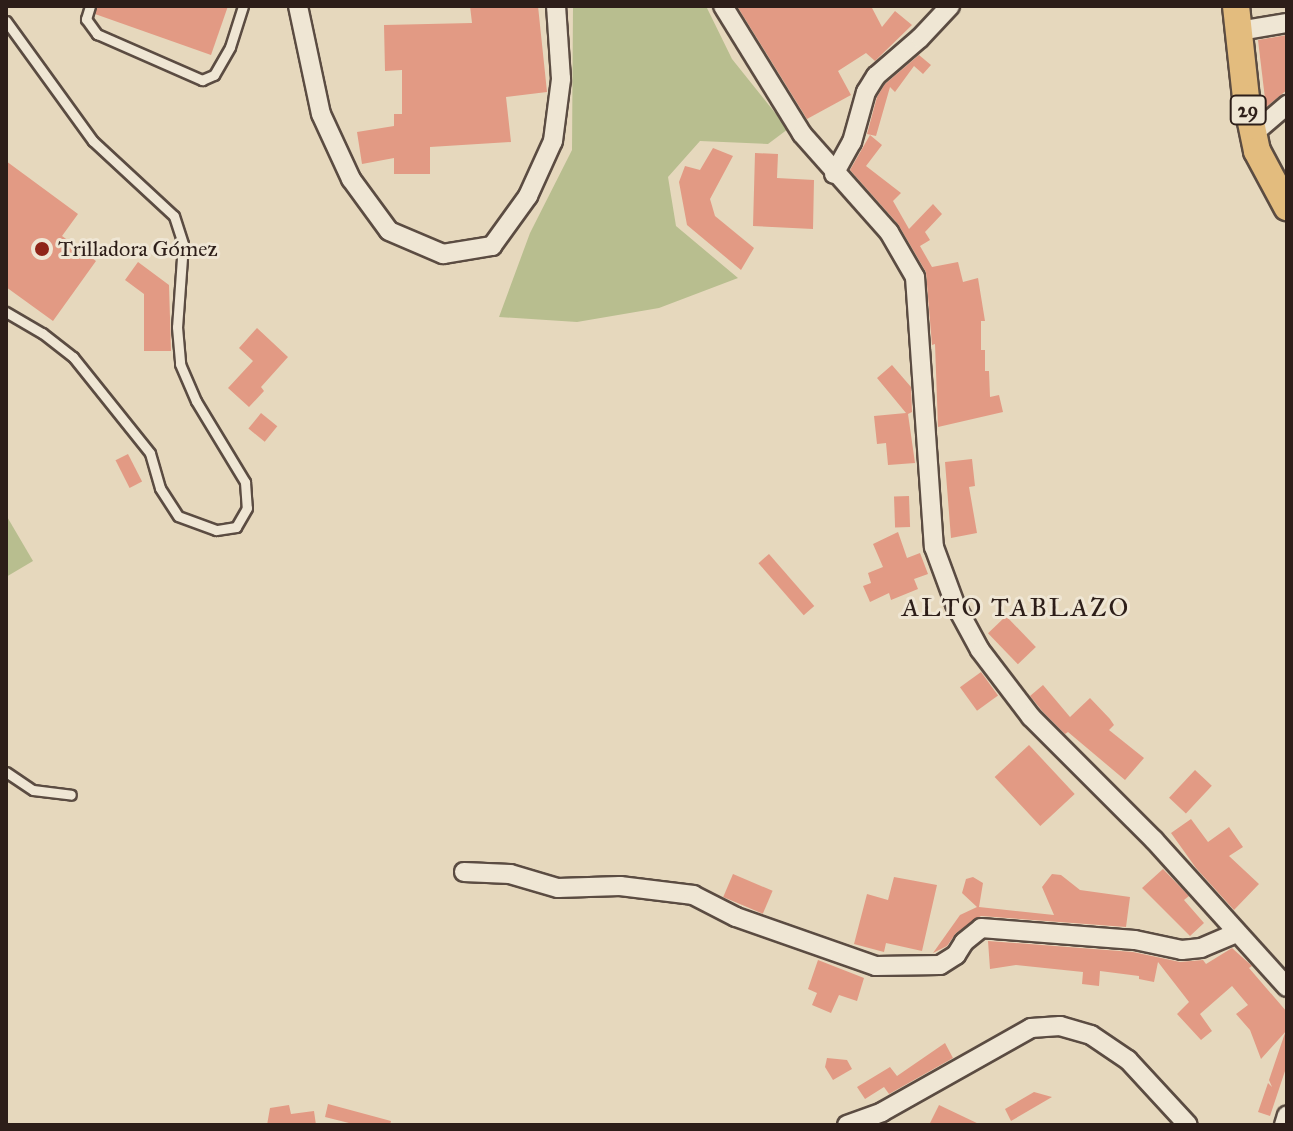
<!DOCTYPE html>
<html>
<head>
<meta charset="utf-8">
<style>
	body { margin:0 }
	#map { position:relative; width:1293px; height:1131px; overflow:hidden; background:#e6d8bd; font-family:"IM FELL Great Primer",serif }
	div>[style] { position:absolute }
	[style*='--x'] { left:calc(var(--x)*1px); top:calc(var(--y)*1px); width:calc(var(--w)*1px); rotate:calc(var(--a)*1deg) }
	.green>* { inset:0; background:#b8be8f }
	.building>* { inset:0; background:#e29a84; transform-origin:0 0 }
	.roads { filter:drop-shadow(2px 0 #5b4c42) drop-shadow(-2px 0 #5b4c42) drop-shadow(0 2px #5b4c42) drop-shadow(0 -2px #5b4c42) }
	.lane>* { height:9px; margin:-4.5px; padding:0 4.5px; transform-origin:4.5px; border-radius:4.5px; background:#efe6d4 }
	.street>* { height:18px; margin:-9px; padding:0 9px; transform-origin:9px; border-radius:9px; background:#efe6d4 }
	.primary>* { height:26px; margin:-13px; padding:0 13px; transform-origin:13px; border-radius:13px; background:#e3bc7e }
	.dots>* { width:22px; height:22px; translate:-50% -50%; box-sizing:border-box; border:4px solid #efe6d4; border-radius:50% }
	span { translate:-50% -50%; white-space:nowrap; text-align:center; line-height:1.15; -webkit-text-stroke:6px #efe6d4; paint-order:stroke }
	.shield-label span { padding:2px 6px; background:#efe6d4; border:2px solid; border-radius:6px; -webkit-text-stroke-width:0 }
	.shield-label { font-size:20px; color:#2d1e19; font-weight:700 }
	.poi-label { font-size:22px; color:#2d1e19 }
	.left { translate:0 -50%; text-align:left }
	.quarter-label { font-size:26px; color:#2d1e19; letter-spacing:2px }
	.frame { position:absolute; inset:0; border:8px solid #2d1e19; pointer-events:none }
</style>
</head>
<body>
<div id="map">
	<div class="green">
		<i style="clip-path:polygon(573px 6px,706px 6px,732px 59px,788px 129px,768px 144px,700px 141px,668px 177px,676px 226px,738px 278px,659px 308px,577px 322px,499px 317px,530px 233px,572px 150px)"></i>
		<i style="clip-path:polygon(6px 515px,33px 561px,6px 577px)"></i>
	</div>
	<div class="building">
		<i style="clip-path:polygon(97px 6px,228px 6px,211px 55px,95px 14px)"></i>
		<i style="clip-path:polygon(470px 6px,538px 6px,547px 92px,506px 97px,511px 142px,430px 147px,430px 174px,394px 174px,394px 158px,362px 164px,357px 132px,394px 126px,394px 114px,402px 114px,402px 70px,385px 71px,384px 25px,472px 23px)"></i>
		<i style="clip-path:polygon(737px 6px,871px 6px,882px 27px,895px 11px,912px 25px,875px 61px,866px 53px,838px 71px,851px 95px,807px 119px)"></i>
		<i style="clip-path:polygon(1287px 35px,1287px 90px,1266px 107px,1258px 40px)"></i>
		<i style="clip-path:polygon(919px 55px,931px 65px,923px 74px,914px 66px,895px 92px,890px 87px,876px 136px,867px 134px,877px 97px,885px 84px)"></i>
		<i style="clip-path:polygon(870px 135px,882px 145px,866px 166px,901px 193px,893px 201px,909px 229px,933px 204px,942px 214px,925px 232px,930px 240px,920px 246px,932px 267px,958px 262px,963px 282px,978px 278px,985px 321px,981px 321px,981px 350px,985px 350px,985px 371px,989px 371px,990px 397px,999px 395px,1003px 412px,938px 427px,935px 344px,932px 345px,926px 272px,898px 224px,850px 170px)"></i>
		<i style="clip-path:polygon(713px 148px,733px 156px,710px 199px,715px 216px,754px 248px,741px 270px,687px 225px,679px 182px,685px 166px,700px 170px)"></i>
		<i style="clip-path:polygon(755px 153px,778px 154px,777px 178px,814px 180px,813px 229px,753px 226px)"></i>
		<i style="clip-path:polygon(6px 161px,78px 214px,62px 236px,96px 261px,53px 321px,6px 287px)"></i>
		<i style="clip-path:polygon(138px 262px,169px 285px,171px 351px,144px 351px,144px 294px,125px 280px)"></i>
		<i style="clip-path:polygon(257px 328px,288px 357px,261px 387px,264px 391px,249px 407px,228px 388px,253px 361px,239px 348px)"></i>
		<i style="clip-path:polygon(892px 365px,911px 387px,912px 412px,908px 414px,915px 463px,888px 465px,886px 443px,877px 444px,874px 416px,906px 413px,877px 378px)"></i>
		<i style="left:261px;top:413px;width:21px;height:20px;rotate:39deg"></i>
		<i style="left:128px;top:454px;width:31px;height:14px;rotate:63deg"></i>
		<i style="clip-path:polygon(972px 459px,975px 486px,969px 487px,977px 533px,951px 538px,945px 462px)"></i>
		<i style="left:909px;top:496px;width:31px;height:15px;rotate:88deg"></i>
		<i style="clip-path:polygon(898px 532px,907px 558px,920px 553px,928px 574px,914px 579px,918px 589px,891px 600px,889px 593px,870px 602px,863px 586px,871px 583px,868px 573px,883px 567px,873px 544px)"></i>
		<i style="left:769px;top:554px;width:69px;height:14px;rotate:49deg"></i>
		<i style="left:1006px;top:616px;width:43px;height:25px;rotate:46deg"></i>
		<i style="left:981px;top:672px;width:29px;height:26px;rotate:54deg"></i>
		<i style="clip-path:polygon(1043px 685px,1070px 717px,1090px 698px,1110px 719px,1114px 725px,1109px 730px,1144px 758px,1125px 780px,1068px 732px,1065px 734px,1043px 712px,1030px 696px)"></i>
		<i style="left:1029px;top:745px;width:67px;height:47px;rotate:47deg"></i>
		<i style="left:1195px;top:770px;width:23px;height:38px;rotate:43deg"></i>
		<i style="clip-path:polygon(1191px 819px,1208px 842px,1229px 827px,1243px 847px,1229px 856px,1259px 884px,1234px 910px,1196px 868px,1171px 833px)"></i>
		<i style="clip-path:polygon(1163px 869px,1189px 896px,1184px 900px,1204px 923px,1190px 936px,1142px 888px)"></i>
		<i style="left:733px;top:874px;width:43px;height:25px;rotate:23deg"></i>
		<i style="clip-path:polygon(1052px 874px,1061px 875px,1080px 890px,1130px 897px,1126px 927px,981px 916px,956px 933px,947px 946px,933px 953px,960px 915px,977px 907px,962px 893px,966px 879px,973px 877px,983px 883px,979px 907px,1054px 915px,1042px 887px)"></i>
		<i style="clip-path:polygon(894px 877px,937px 885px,922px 951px,886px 943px,884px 952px,854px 944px,867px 894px,888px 900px)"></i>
		<i style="clip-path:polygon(988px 941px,1133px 952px,1180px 962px,1203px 960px,1206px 964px,1232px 948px,1252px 966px,1249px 968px,1287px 1012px,1287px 1030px,1261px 1059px,1250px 1030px,1236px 1014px,1248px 1005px,1232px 986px,1200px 1014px,1212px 1031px,1201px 1040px,1177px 1014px,1189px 1002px,1158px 962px,1154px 982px,1139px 979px,1139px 976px,1100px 971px,1099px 986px,1082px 984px,1083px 972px,1016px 965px,990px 969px)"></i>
		<i style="clip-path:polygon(818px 960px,864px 978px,857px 1001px,839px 995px,831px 1013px,812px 1005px,817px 993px,808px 989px)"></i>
		<i style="clip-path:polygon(1285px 1033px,1287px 1065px,1270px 1116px,1258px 1112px,1268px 1083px,1272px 1087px,1269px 1080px)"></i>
		<i style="clip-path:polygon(945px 1043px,953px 1058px,889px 1094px,884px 1087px,865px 1099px,857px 1087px,890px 1067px,897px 1076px)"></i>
		<i style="clip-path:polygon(827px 1058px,847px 1060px,852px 1069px,833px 1080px,825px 1067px)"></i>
		<i style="clip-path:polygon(1034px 1092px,1052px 1097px,1011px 1121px,1005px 1109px)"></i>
		<i style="clip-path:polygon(328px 1104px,391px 1121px,390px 1125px,357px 1125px,325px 1117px)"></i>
		<i style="clip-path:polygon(289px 1105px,291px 1114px,314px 1111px,316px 1125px,267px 1125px,270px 1108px)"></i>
		<i style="clip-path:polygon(939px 1105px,981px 1125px,929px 1125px)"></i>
	</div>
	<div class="roads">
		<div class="lane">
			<i style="--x:90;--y:6;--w:14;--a:107"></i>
			<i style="--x:86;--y:19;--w:19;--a:54"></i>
			<i style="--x:97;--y:34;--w:115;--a:23.7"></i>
			<i style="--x:202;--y:80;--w:13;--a:-23"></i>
			<i style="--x:214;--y:75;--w:32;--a:-60"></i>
			<i style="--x:230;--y:47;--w:43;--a:-72.4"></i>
			<i style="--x:6;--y:21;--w:148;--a:54.1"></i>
			<i style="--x:93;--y:141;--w:110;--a:42.8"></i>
			<i style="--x:174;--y:216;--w:29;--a:72"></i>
			<i style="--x:183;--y:244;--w:83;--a:94.1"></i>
			<i style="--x:177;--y:327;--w:37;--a:85"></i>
			<i style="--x:180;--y:364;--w:40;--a:66.6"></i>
			<i style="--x:196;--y:401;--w:95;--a:58.8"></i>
			<i style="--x:245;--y:482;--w:26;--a:86"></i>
			<i style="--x:247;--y:508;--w:22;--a:120"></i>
			<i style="--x:236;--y:527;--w:20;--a:171"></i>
			<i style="--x:216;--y:530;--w:40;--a:-159.8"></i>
			<i style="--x:178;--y:516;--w:33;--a:-123"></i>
			<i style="--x:160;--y:488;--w:36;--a:-106"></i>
			<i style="--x:150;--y:453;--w:123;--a:-128.7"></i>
			<i style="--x:73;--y:357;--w:39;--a:-142"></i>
			<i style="--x:42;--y:333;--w:42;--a:-149.7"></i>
			<i style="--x:6;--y:772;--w:32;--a:34"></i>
			<i style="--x:33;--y:790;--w:38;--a:7"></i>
		</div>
		<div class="street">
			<i style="--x:298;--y:6;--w:110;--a:78"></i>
			<i style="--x:321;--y:114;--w:72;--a:65.2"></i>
			<i style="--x:351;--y:179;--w:64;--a:53.8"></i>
			<i style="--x:389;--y:231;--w:59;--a:23.1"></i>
			<i style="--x:443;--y:254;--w:50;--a:-9.3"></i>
			<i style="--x:492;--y:246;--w:62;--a:-54.2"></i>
			<i style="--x:528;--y:196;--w:60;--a:-65.6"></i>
			<i style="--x:553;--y:141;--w:63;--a:-82.6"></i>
			<i style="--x:561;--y:79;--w:73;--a:-93.9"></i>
			<i style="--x:723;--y:6;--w:150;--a:58.3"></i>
			<i style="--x:802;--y:134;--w:131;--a:48.4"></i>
			<i style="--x:889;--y:232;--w:52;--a:60"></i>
			<i style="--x:915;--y:277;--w:271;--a:86"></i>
			<i style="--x:934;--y:547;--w:61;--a:69.8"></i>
			<i style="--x:955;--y:604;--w:52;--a:61.5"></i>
			<i style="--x:980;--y:650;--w:84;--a:52.7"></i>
			<i style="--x:1031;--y:717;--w:174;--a:45"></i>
			<i style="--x:1154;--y:840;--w:198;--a:47.9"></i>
			<i style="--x:1239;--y:31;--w:49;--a:-9.5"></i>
			<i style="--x:1253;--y:134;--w:45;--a:-40.5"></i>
			<i style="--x:834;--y:174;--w:37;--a:-61"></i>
			<i style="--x:852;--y:142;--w:52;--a:-74.4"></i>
			<i style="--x:866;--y:92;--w:19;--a:-58"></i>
			<i style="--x:876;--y:76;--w:58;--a:-40.8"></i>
			<i style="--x:920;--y:38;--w:44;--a:-46.8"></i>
			<i style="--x:464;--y:872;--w:46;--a:2.5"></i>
			<i style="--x:510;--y:874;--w:50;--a:16.3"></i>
			<i style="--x:558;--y:888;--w:62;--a:-1.8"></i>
			<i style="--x:620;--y:886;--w:74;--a:7"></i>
			<i style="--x:693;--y:895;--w:48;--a:27.1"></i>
			<i style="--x:736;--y:917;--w:148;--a:19.3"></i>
			<i style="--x:876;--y:966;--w:64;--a:-0.9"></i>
			<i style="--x:940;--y:965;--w:19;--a:-32"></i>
			<i style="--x:956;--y:955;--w:15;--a:-58"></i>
			<i style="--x:964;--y:942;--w:22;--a:-39"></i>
			<i style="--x:981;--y:928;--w:154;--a:4.5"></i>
			<i style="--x:1135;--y:940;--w:48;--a:12"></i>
			<i style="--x:1182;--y:950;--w:19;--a:-6"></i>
			<i style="--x:1201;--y:948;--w:38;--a:-23"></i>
			<i style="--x:847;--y:1125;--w:37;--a:-20"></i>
			<i style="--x:882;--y:1112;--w:171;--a:-29.4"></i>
			<i style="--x:1031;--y:1028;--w:29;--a:-4"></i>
			<i style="--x:1060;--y:1026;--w:32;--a:16"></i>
			<i style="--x:1091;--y:1035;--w:45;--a:34"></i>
			<i style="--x:1128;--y:1060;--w:88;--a:47.3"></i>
			<i style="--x:1284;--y:1125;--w:10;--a:-73"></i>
		</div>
		<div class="primary">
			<i style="--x:1236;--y:6;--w:93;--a:83.8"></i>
			<i style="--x:1246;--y:98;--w:54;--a:78.3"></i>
			<i style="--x:1257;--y:151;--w:64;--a:61.8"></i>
		</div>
	</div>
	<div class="dots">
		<i style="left:42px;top:249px;background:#8f2418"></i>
	</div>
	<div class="shield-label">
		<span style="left:1248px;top:110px">29</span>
	</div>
	<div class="poi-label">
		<span class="left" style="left:58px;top:249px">Trilladora Gómez</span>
	</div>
	<div class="quarter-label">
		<span style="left:1016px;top:608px">ALTO TABLAZO</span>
	</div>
	<div class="frame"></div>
</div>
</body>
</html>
